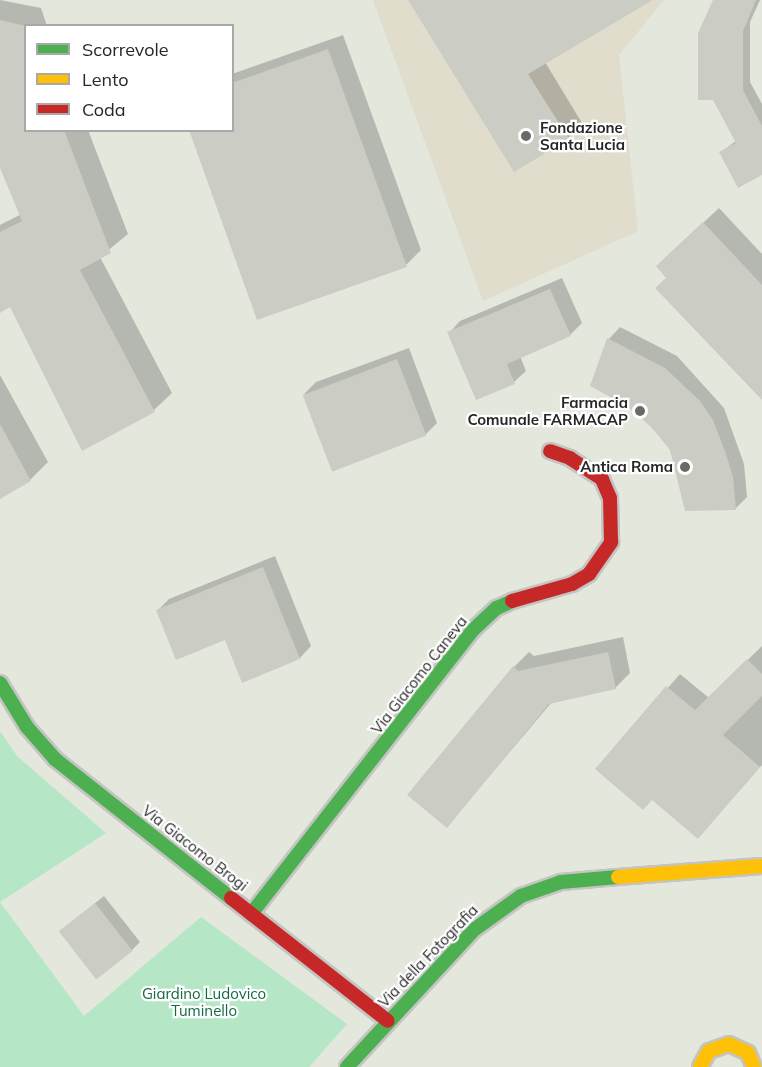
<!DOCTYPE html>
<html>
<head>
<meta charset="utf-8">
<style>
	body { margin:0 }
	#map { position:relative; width:762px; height:1067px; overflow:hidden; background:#e3e7dc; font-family:Mulish,sans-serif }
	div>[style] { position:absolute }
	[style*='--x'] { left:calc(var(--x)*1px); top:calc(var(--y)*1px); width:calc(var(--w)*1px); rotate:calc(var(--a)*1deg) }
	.medical>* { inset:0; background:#e0ddcc }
	.green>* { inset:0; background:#b5e7c7 }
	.shadow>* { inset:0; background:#0003 }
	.building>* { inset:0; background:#cbcdc5; transform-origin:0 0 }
	.roads { filter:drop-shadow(2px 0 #c4c4c2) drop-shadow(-2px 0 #c4c4c2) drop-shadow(0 2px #c4c4c2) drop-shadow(0 -2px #c4c4c2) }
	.fast>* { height:14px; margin:-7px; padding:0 7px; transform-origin:7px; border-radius:7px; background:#4caf50 }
	.slow>* { height:14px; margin:-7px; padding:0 7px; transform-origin:7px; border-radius:7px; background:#ffc107 }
	.jam>* { height:14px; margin:-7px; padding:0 7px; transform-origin:7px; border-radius:7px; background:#c62828 }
	.dots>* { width:16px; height:16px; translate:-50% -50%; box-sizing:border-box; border:3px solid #fff; border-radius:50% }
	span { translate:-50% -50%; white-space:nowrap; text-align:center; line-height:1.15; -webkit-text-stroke:4.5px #fff; paint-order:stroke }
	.poi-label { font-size:15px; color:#272727; font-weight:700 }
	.left { translate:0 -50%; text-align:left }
	.right { translate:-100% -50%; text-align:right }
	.street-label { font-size:15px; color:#272727 }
	.park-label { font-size:15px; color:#146844 }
	.legend { position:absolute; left:24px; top:24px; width:210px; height:108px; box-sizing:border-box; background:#fff; border:2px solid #a9a9a9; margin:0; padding:8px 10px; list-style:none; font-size:18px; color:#272727 }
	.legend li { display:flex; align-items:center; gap:12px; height:30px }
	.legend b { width:30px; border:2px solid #a9a9a9 }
</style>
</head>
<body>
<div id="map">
	<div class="medical">
		<i style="clip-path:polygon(373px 0,664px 0,619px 55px,638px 231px,483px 301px)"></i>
	</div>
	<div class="green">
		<i style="clip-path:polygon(0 731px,17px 756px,106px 833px,0 902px,84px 1016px,201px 917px,347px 1024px,309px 1067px,0 1067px)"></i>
	</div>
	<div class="shadow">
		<i style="clip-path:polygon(0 0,41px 8px,47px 26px,26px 26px,26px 130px,88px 130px,128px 234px,100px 257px,172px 393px,154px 410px,83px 449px,11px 305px,0 311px,0 225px,51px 199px,0 164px)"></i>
		<i style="clip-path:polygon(410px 0,644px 0,545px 62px,582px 123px,568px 138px)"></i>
		<i style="clip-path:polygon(714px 0,760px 0,750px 22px,750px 82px,762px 104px,762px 173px,721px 152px,736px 141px)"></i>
		<i style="clip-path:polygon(343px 35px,421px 250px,406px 265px,232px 130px,232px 74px)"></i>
		<i style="clip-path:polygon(719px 208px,762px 254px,762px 391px,668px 277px,673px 251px)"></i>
		<i style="clip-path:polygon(562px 278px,582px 323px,570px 335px,520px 356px,526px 371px,514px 382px,449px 333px,460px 321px)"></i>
		<i style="clip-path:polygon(620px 327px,677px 356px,724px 408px,744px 464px,747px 497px,735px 509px,671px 450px,653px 427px,627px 405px,592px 386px,609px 339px)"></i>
		<i style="clip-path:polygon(409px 348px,437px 423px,425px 435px,304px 394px,316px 382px)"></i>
		<i style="clip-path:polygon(0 375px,48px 462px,30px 480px,0 497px)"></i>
		<i style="clip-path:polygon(275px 556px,311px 646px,300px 658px,243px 681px,226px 638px,157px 611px,169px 599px)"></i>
		<i style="clip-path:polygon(623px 637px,630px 673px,615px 688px,552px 702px,447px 826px,514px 667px,529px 652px,534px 656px)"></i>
		<i style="clip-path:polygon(762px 646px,762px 765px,698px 837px,653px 798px,597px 769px,680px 674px,709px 698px)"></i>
		<i style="clip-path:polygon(104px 896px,140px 942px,132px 950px,60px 931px)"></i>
	</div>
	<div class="building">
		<i style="clip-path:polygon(408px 0,653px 0,528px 74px,569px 139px,514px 172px)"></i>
		<i style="clip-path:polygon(713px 0,756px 0,743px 31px,743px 90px,762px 126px,762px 175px,738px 188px,719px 152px,736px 143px,713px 100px,698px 100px,698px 33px)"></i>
		<i style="clip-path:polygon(0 20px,26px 26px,26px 130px,64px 130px,111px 253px,80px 270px,155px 412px,82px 451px,10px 307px,0 313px,0 232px,22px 221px,0 168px)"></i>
		<i style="clip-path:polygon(328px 49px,407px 267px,257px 320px,189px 130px,232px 130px,232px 83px)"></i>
		<i style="clip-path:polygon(703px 222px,762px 285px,762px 400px,655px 288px,666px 278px,656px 266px)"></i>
		<i style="clip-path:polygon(550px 289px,571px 336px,507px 364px,515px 384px,476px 400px,447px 332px)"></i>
		<i style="clip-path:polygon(607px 338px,665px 368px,700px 401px,713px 420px,726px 454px,733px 477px,736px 510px,685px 511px,670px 450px,652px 428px,627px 406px,590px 386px)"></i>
		<i style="left:397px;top:359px;width:82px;height:101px;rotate:69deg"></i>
		<i style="clip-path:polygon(0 424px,31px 481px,0 499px)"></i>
		<i style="clip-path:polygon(263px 567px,300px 659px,242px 683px,225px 640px,176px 660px,156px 610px)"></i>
		<i style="clip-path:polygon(608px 652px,616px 689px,549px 704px,447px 828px,407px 795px,513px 666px,518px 671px)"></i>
		<i style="clip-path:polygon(747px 659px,762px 674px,762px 696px,723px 735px,760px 767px,698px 839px,652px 800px,643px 810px,595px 769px,666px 686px,695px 710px)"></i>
		<i style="left:95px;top:903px;width:61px;height:46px;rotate:52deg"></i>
	</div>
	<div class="roads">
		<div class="fast">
			<i style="--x:0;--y:683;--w:52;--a:58.5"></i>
			<i style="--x:27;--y:727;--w:43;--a:48.8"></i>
			<i style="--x:55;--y:759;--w:224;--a:38.3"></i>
			<i style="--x:251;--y:914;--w:360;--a:-52"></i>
			<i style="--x:473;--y:630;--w:33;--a:-43"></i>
			<i style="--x:497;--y:608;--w:17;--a:-25"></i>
			<i style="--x:347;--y:1067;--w:188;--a:-47.2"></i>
			<i style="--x:475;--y:929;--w:57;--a:-35.7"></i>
			<i style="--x:521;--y:896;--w:42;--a:-19.3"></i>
			<i style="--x:561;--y:882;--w:57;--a:-5"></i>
		</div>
		<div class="slow">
			<i style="--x:618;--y:877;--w:144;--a:-4.4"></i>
			<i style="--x:700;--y:1067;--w:18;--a:-61"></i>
			<i style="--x:709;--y:1051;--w:21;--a:-19"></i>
			<i style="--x:729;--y:1044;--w:21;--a:25"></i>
			<i style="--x:748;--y:1053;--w:15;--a:67"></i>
		</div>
		<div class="jam">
			<i style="--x:512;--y:601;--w:62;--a:-15.8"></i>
			<i style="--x:572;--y:584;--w:20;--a:-30"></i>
			<i style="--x:589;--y:574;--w:39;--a:-55"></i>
			<i style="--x:611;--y:542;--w:44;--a:-91.3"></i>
			<i style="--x:610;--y:498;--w:21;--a:-113"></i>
			<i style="--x:602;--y:479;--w:38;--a:-147"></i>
			<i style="--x:570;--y:458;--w:21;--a:-161"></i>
			<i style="--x:231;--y:898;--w:199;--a:38.1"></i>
		</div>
	</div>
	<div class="dots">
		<i style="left:526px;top:136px;background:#696a66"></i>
		<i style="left:640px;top:411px;background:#696a66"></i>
		<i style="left:685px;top:467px;background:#696a66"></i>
	</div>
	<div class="poi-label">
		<span class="left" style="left:540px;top:136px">Fondazione<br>Santa Lucia</span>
		<span class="right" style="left:628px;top:411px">Farmacia<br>Comunale FARMACAP</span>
		<span class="right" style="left:673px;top:467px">Antica Roma</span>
	</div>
	<div class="street-label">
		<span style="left:419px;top:675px;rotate:-52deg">Via Giacomo Caneva</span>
		<span style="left:195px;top:848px;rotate:38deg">Via Giacomo Brogi</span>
		<span style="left:428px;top:956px;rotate:-46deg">Via della Fotografia</span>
	</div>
	<div class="park-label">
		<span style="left:204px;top:1002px">Giardino Ludovico<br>Tuminello</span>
	</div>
	<ul class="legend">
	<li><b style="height:8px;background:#4caf50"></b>Scorrevole</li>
	<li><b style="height:8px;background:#ffc107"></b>Lento</li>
	<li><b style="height:8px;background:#c62828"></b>Coda</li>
	</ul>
</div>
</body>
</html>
